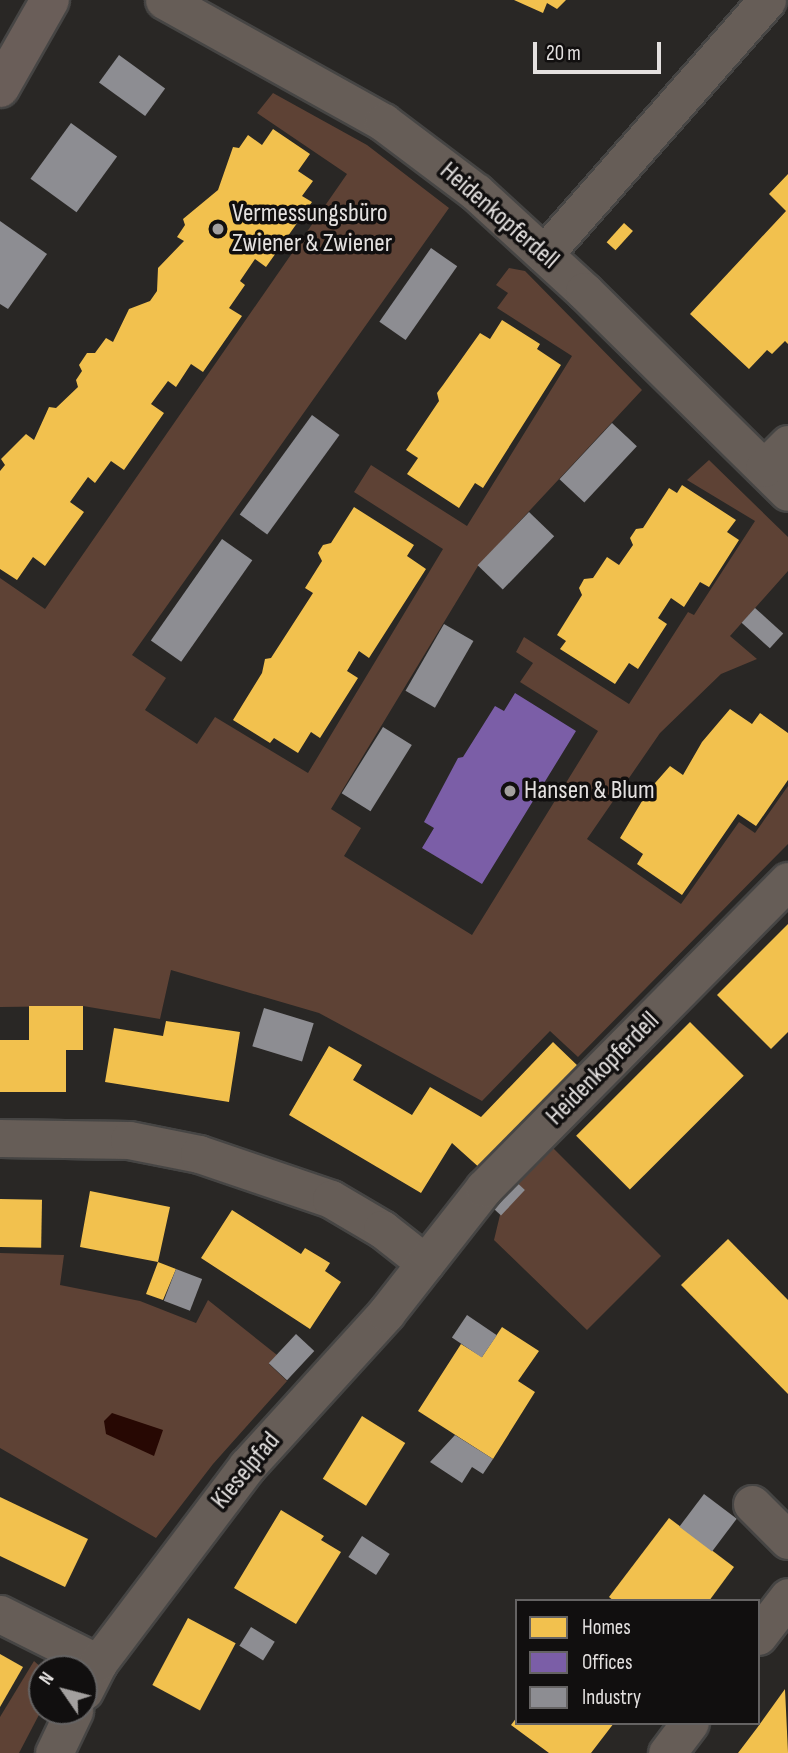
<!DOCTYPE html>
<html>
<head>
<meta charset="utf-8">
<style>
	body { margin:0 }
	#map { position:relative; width:788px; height:1753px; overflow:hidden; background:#292725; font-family:"Sofia Sans Condensed",sans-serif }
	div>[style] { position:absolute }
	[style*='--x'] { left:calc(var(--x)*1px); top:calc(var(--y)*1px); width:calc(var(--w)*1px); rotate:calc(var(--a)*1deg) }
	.green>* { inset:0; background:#5e4235 }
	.water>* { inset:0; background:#270803 }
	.homes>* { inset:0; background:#f2c14e; transform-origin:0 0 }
	.offices>* { inset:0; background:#7b5ea7 }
	.industry>* { inset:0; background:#8d8d92; transform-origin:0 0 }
	.roads { filter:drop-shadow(2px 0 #464544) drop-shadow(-2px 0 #464544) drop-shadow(0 2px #464544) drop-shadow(0 -2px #464544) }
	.street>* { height:37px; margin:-18.5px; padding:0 18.5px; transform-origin:18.5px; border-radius:18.5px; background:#665d57 }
	.secondary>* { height:38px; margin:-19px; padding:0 19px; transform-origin:19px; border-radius:19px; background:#6a5e59 }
	.dots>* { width:19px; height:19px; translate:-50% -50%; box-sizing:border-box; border:4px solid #110f0f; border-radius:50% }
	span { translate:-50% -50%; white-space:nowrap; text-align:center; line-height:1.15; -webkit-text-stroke:7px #110f0f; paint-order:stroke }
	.poi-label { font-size:26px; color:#e4e1e0 }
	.left { translate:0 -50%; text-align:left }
	.street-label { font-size:26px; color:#e4e1e0 }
	.legend { position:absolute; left:515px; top:1599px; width:245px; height:126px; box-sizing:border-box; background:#110f0f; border:2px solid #656363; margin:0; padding:9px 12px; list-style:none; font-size:21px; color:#e4e1e0 }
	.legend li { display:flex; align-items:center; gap:14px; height:35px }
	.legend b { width:35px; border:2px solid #656363 }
	.north { position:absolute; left:28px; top:1655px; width:70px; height:70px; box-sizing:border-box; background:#110f0f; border:2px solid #656363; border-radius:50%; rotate:305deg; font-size:19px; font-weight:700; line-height:28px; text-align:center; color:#e4e1e0 }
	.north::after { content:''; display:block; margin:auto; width:24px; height:32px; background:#a3a09f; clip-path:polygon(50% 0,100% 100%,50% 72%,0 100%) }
	.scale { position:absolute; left:533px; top:42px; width:128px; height:32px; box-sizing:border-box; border:4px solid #e4e1e0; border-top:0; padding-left:9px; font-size:21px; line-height:24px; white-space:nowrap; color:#e4e1e0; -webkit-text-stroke:5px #110f0f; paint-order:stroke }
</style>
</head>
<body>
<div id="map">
	<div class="green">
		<i style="clip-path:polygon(273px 93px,367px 145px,449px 208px,132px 655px,166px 678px,145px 710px,197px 744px,215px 717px,308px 773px,443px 549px,354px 492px,371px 465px,467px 526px,572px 356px,497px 308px,508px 293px,496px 285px,509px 268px,525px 271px,642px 390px,478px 566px,331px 809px,361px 828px,344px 856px,472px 935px,598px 731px,520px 682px,533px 663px,516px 652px,524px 637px,629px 704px,688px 612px,694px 615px,755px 521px,687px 480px,709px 460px,788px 537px,788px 571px,730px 636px,757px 659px,721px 674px,660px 733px,587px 839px,681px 904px,739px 822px,755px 833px,788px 786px,788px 844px,578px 1057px,550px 1031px,482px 1101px,319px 1013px,171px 970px,160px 1019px,83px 1006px,0 1007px,0 578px,45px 609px,347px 174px,257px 113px)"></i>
		<i style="clip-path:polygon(547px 1142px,661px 1256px,587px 1330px,494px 1240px,500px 1215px,524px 1190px,511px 1177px)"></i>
		<i style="clip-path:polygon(0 1253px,64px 1255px,60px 1285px,140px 1301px,196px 1323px,208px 1300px,277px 1355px,269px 1364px,287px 1381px,213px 1464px,156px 1538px,0 1448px)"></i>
		<i style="clip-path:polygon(34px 1661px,43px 1669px,42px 1709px,19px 1753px,0 1753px,0 1717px)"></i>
	</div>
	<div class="water">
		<i style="clip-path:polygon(112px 1413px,163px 1430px,154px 1456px,106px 1434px,104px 1421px)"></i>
	</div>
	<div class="homes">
		<i style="clip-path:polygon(514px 0,566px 0,557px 9px,547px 3px,543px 13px)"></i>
		<i style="clip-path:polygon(273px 129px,310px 154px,298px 171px,313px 181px,302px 196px,312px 202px,266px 267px,255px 259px,240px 281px,245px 285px,229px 308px,242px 316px,203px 372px,191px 364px,176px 387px,168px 381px,151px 404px,164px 413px,124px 470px,111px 461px,95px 483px,88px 477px,70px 502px,84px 512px,45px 566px,33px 557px,17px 580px,0 569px,0 471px,5px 465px,1px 459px,26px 434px,34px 440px,49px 407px,56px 408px,78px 387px,76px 380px,82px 371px,79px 365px,87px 353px,95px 353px,106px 338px,113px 342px,129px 309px,150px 301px,157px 291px,158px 268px,184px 241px,177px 237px,185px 225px,183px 219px,218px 190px,233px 147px,239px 148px,248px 135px,262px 145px)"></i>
		<i style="clip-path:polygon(788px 174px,788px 344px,785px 341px,772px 354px,767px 350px,749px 369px,690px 314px,786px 211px,769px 194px)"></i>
		<i style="left:624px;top:223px;width:12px;height:26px;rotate:42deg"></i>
		<i style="clip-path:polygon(502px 320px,540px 344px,537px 349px,561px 365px,483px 488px,475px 483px,459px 508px,407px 474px,418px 458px,406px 450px,439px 401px,437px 393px,443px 385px,480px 333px,490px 339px)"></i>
		<i style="clip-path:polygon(682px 485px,736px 520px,727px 532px,739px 540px,709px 587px,700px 582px,684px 607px,671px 598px,658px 618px,667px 624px,638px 669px,629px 663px,615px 684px,560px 649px,566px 641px,557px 635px,582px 595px,579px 588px,584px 579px,593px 578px,607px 557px,619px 565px,633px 545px,630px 538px,636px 529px,643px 528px,669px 488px,677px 493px)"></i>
		<i style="clip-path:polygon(354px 507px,414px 545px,407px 556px,426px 569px,369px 658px,359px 651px,347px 671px,358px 678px,320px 738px,311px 732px,298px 753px,274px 738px,270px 743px,233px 720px,262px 673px,265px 659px,271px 658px,313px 593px,305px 588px,322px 561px,318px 553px,323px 545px,331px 543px)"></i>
		<i style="clip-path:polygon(730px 709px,752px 724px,760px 713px,788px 733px,788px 780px,756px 826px,738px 814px,682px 895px,637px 864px,643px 854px,620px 838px,648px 791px,670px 766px,683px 775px,702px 742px)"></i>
		<i style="clip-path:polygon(788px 924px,788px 1032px,771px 1049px,717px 995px)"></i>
		<i style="clip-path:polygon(29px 1006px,83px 1006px,83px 1050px,66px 1050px,66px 1092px,0 1092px,0 1040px,29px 1040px)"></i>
		<i style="clip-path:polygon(166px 1021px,240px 1032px,229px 1102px,105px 1082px,114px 1028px,163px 1036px)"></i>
		<i style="left:690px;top:1022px;width:76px;height:161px;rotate:45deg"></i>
		<i style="clip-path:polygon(553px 1042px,580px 1068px,482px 1170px,452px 1143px,421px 1193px,289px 1115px,329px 1046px,362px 1065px,353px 1080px,412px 1115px,430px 1087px,481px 1117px)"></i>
		<i style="clip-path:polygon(90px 1191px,170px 1207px,158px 1262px,176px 1269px,163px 1300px,146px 1294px,158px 1262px,80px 1247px)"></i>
		<i style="left:0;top:1199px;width:42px;height:48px;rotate:1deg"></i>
		<i style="clip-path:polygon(232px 1210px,301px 1254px,305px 1248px,330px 1263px,325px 1271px,341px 1282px,310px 1329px,201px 1258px)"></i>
		<i style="clip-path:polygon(728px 1239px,788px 1300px,788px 1394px,681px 1285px)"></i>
		<i style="clip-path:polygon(502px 1327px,539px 1351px,518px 1381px,535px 1392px,493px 1459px,418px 1411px,461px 1344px,482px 1357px)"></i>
		<i style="left:362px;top:1416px;width:51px;height:74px;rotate:32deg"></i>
		<i style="clip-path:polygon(0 1497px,88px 1539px,65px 1587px,0 1556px)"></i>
		<i style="clip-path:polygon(281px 1510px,324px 1536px,321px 1540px,341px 1552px,296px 1624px,234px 1588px)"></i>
		<i style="clip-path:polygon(669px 1518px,734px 1567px,709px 1601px,614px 1601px,609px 1597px)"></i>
		<i style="left:188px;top:1618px;width:54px;height:76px;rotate:28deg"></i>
		<i style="clip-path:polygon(0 1654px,23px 1667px,0 1707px)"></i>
		<i style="clip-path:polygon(785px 1689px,788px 1753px,738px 1753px,757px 1728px)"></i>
		<i style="clip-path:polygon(517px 1717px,517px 1723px,614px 1723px,591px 1753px,549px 1753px,511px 1725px)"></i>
	</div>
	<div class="offices">
		<i style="clip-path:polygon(515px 693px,576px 731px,482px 884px,422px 848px,434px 828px,424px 822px,458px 758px,463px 757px,495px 706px,504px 711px)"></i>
	</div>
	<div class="industry">
		<i style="left:119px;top:55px;width:57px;height:34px;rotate:36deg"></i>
		<i style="left:71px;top:123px;width:57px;height:69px;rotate:36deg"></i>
		<i style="clip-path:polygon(0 221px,47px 254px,8px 309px,0 304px)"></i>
		<i style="left:431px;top:248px;width:32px;height:90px;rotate:35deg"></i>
		<i style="left:312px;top:415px;width:34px;height:123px;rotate:36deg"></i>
		<i style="left:612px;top:423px;width:34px;height:77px;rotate:43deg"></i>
		<i style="left:529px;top:512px;width:35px;height:74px;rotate:44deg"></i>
		<i style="left:222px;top:539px;width:37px;height:124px;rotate:35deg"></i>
		<i style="left:755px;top:608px;width:38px;height:20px;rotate:42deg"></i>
		<i style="left:444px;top:624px;width:34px;height:77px;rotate:30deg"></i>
		<i style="left:383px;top:727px;width:34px;height:78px;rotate:32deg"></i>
		<i style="left:264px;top:1008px;width:52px;height:40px;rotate:17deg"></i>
		<i style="left:511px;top:1177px;width:19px;height:35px;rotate:43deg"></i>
		<i style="left:176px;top:1269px;width:28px;height:34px;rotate:21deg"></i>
		<i style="left:467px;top:1315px;width:36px;height:27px;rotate:34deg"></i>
		<i style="left:296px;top:1334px;width:25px;height:40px;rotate:43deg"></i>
		<i style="clip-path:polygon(455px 1435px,493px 1459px,483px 1474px,472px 1467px,462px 1483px,430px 1462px)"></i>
		<i style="left:704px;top:1494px;width:41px;height:41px;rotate:37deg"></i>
		<i style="left:362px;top:1536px;width:33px;height:25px;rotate:33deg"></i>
		<i style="left:251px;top:1627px;width:28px;height:22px;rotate:32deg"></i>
	</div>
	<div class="roads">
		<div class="street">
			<i style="--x:164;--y:0;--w:251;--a:29.1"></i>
			<i style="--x:383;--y:122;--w:116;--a:37"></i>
			<i style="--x:476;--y:192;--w:147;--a:42.5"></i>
			<i style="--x:584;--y:291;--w:286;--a:44.6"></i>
			<i style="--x:544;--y:254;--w:338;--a:-48.7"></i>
			<i style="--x:764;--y:468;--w:34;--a:-45"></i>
			<i style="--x:0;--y:1138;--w:129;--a:0.9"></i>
			<i style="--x:129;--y:1140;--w:71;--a:11.3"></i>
			<i style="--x:199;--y:1154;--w:139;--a:18.8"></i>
			<i style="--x:331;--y:1199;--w:59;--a:30.5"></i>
			<i style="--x:382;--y:1229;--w:55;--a:38.3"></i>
			<i style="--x:752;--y:1504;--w:51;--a:45"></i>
			<i style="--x:0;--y:1614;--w:110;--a:26.6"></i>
			<i style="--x:758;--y:1636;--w:49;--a:-52.4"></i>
			<i style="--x:84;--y:1691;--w:31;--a:-63"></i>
			<i style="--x:98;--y:1663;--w:247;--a:-52.9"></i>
			<i style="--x:247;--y:1466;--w:207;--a:-47.7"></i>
			<i style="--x:386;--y:1313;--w:159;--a:-51.9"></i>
			<i style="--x:484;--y:1188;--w:432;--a:-45.3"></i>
			<i style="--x:54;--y:1753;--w:47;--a:-64.5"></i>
			<i style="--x:667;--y:1753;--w:38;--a:-53"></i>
		</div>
		<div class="secondary">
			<i style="--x:0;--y:88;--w:101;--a:-60.4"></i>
		</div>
	</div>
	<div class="dots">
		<i style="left:218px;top:229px;background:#a3a09f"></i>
		<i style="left:510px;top:791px;background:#a3a09f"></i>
	</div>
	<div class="poi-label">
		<span class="left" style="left:232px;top:229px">Vermessungsbüro<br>Zwiener &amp; Zwiener</span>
		<span class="left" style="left:524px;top:791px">Hansen &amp; Blum</span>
	</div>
	<div class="street-label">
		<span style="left:499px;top:216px;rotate:41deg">Heidenkopferdell</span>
		<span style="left:603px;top:1069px;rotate:-45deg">Heidenkopferdell</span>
		<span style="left:246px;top:1471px;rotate:-50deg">Kieselpfad</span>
	</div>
	<ul class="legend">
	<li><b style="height:19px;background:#f2c14e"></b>Homes</li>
	<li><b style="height:19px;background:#7b5ea7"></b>Offices</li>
	<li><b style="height:19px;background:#8d8d92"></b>Industry</li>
	</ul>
	<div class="north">N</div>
	<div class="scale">20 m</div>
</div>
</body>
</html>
